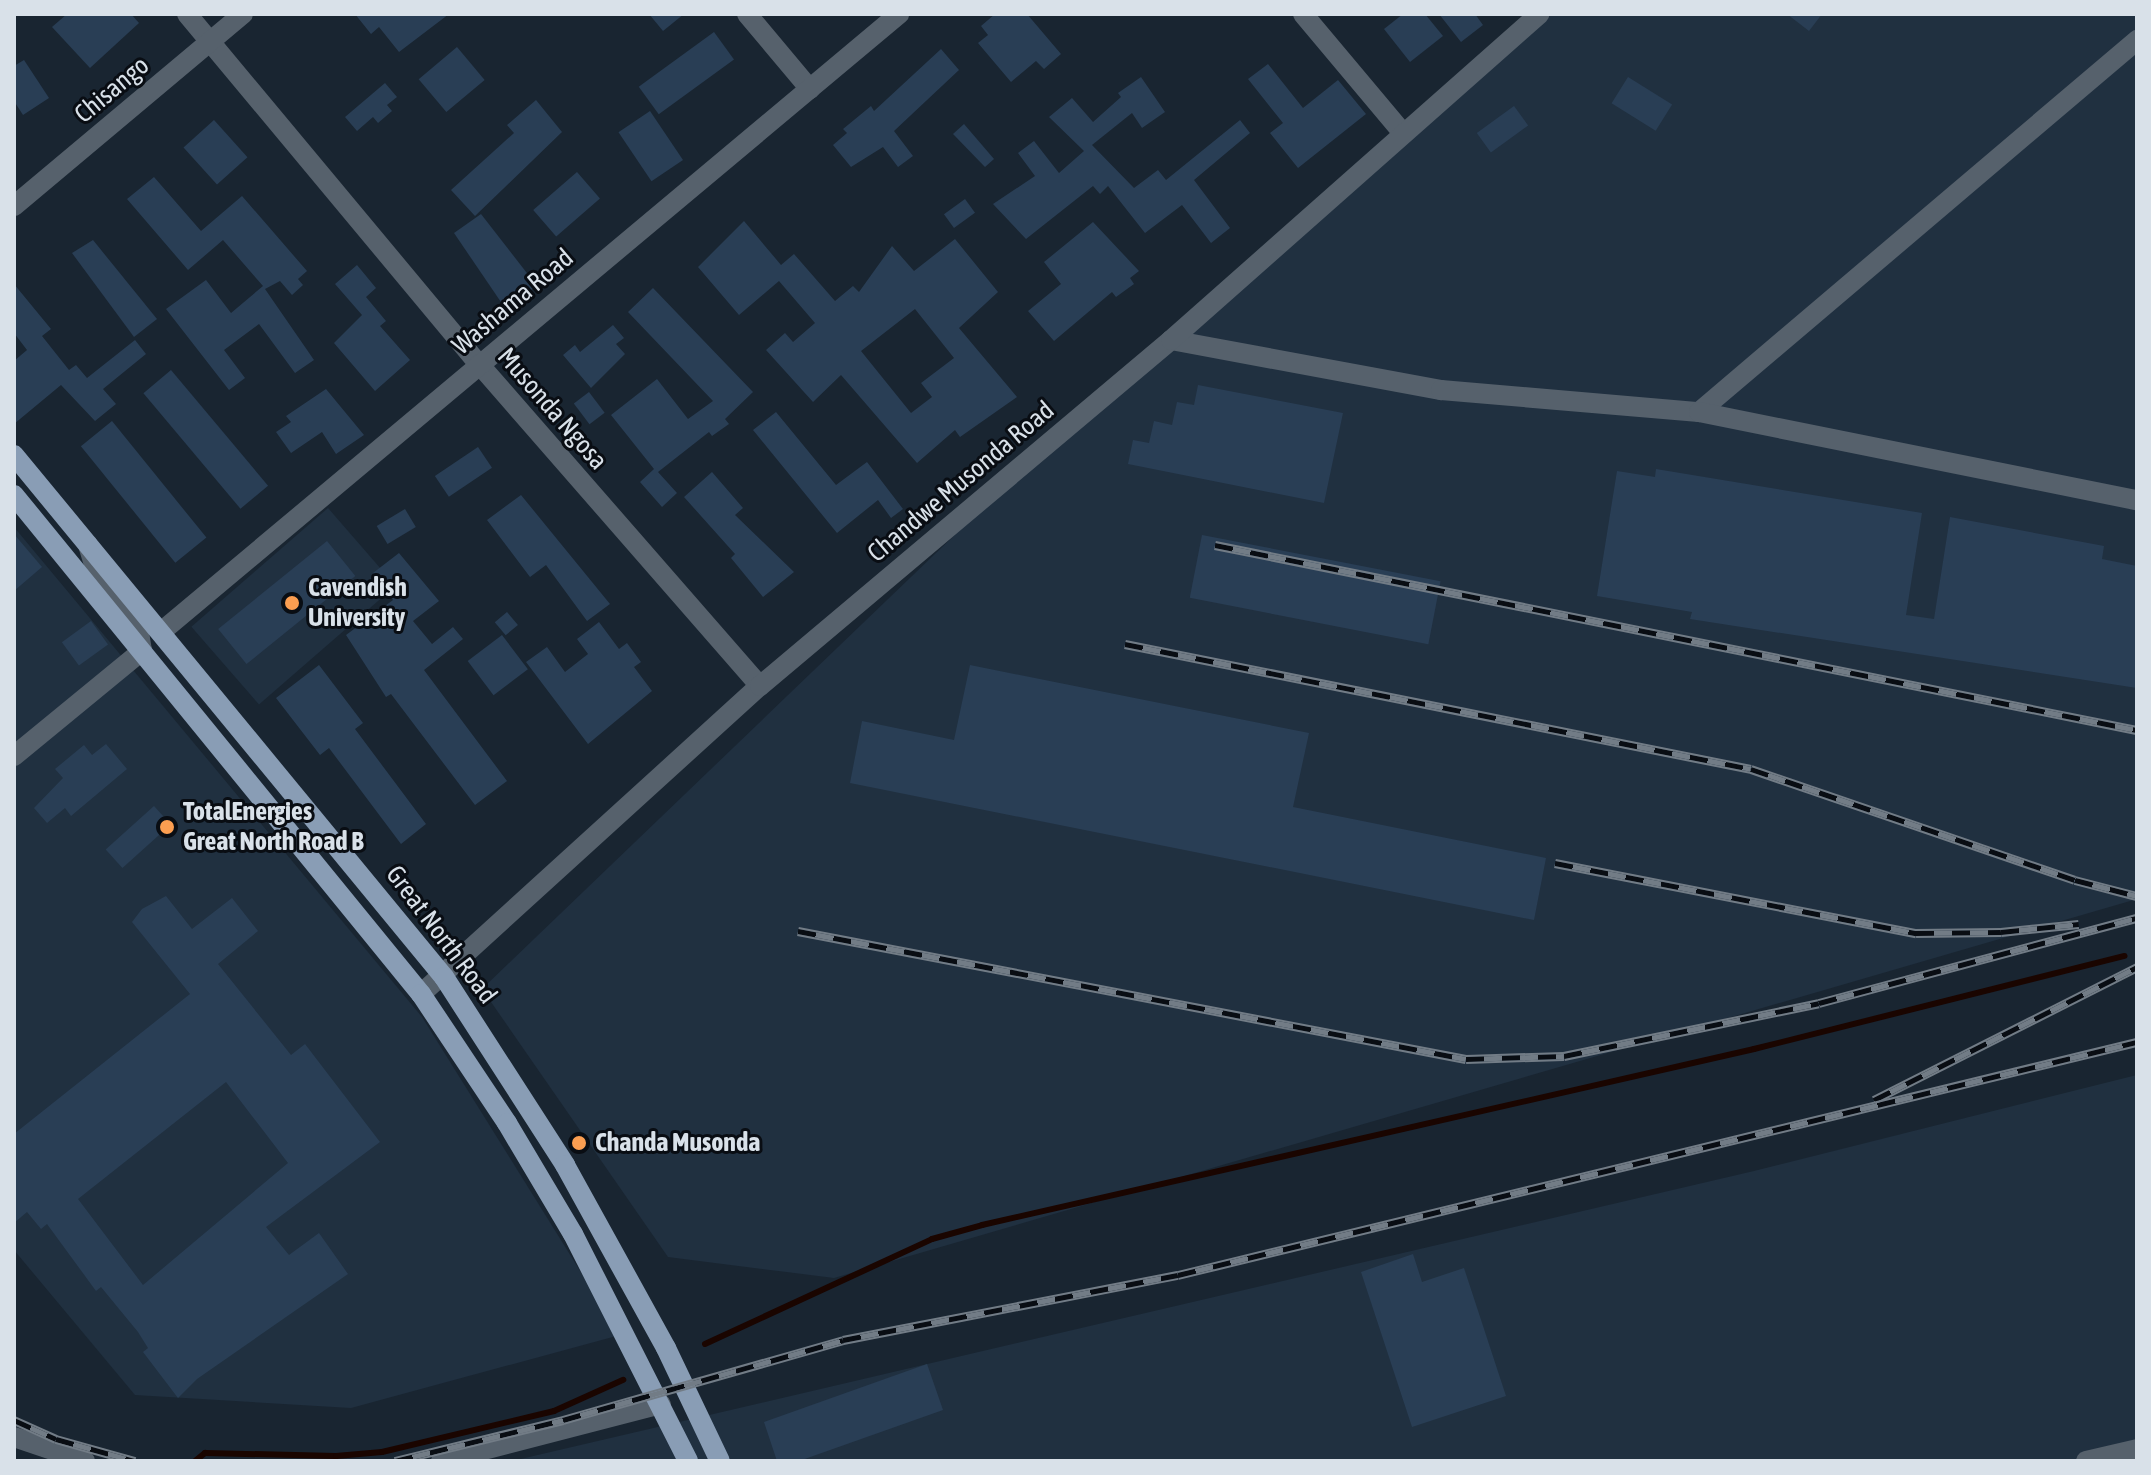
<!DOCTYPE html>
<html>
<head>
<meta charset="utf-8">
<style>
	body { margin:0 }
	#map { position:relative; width:2151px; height:1475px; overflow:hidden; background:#192531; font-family:"Asap Condensed",sans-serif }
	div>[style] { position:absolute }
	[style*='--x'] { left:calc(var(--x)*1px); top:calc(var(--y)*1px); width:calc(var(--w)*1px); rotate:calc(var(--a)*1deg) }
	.built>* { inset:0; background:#203040; transform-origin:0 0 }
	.stream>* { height:6px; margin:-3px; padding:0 3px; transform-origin:3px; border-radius:3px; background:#1a0500 }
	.building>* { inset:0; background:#293e55; transform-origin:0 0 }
	.minor>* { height:20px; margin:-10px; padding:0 10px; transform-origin:10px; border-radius:10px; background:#56616c }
	.major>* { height:20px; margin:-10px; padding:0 10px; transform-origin:10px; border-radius:10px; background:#899db5 }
	.rail>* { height:9px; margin-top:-4.5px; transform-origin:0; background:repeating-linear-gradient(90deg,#090d13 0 18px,#727c86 0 36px); box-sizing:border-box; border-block:2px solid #727c86 }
	.dots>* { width:22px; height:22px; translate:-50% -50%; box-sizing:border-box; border:4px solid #090d13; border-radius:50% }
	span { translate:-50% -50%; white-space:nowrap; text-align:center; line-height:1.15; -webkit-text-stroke:6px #090d13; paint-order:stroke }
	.street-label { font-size:26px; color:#d9e1e9 }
	.poi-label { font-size:26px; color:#d9e1e9; font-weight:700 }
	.left { translate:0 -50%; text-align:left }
	.frame { position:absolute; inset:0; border:16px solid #d9e1e9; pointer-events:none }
</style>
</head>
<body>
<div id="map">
	<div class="built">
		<i style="clip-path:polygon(1529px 14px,2137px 14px,2137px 899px,834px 1278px,668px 1257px,482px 989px,1162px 336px)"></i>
		<i style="left:328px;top:508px;width:103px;height:181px;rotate:49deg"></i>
		<i style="clip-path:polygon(14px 527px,422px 1017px,620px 1335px,351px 1408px,135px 1395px,14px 1250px)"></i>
		<i style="clip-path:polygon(2137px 1075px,2137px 1461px,512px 1461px,1754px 1171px)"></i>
	</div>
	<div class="stream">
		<i style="--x:705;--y:1344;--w:250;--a:-24.8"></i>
		<i style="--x:932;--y:1239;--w:52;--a:-15.6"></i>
		<i style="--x:982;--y:1225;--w:792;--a:-12.84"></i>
		<i style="--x:1754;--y:1049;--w:382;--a:-14.1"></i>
		<i style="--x:195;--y:1461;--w:13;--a:-39"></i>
		<i style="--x:205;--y:1453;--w:131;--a:1.3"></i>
		<i style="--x:336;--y:1456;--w:46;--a:-5"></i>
		<i style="--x:382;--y:1452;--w:177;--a:-13.4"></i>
		<i style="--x:554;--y:1411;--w:76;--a:-24.2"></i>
	</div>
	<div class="building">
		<i style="clip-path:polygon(67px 14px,131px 14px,139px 23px,90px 68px,52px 27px)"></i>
		<i style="clip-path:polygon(355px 14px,449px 14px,399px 52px,379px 27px,371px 34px)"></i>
		<i style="clip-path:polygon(649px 14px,684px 14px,663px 31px)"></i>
		<i style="clip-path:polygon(995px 14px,1027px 14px,1061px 54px,1044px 69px,1036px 61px,1011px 82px,978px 43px,988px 35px,981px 26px)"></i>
		<i style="clip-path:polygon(1403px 14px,1425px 14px,1443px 36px,1410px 62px,1384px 29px)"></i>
		<i style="clip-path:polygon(1439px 14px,1475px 14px,1483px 25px,1461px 42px)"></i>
		<i style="clip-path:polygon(1787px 14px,1822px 14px,1809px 31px)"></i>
		<i style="left:714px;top:32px;width:34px;height:93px;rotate:54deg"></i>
		<i style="left:457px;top:47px;width:43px;height:50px;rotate:50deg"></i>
		<i style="clip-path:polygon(941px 49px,959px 70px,894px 131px,913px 156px,898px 167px,883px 147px,851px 167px,833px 145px,847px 133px,843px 129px,871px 106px,874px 111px)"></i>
		<i style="clip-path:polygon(24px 60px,49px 98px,23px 115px,14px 101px,14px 66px)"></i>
		<i style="clip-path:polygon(1268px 64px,1303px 108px,1338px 80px,1366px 114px,1298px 168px,1270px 133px,1283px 123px,1248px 79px)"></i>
		<i style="clip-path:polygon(1141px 77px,1165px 112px,1142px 128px,1132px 113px,1092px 145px,1134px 188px,1158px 170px,1166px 180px,1240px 120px,1250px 133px,1194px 180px,1230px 228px,1211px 243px,1182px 205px,1145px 233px,1108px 186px,1100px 194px,1093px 186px,1026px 239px,993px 204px,1035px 176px,1018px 153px,1034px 141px,1059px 173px,1084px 151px,1049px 117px,1072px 98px,1093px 122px,1121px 97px,1118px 93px)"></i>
		<i style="left:1628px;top:77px;width:52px;height:31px;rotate:32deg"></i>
		<i style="clip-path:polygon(385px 83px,397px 97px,387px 105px,392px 111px,378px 123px,373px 117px,357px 131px,345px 117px)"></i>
		<i style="clip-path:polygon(536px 100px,562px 132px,475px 216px,451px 190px,514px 133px,507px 125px)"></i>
		<i style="left:1514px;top:106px;width:24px;height:46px;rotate:54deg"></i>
		<i style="left:650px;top:111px;width:59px;height:38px;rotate:56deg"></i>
		<i style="left:214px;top:120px;width:50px;height:41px;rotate:48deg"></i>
		<i style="clip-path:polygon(964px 124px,994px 159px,985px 167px,953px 134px)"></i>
		<i style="left:577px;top:172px;width:35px;height:58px;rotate:49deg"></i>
		<i style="clip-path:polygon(154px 177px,201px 231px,242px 196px,307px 271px,298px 279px,303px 285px,292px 295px,280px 281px,265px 289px,314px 360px,295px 373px,259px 324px,224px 350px,245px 378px,229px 390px,166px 309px,206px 280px,231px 313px,263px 286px,223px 240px,188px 270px,127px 199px)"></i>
		<i style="left:965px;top:199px;width:17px;height:26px;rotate:54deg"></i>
		<i style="clip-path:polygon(481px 214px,537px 286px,505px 308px,454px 233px)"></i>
		<i style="clip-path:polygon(evenodd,744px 221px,781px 265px,794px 254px,835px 301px,853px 286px,859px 292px,892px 246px,914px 271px,955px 239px,998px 292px,959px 328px,1017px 397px,960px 437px,955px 430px,917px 463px,841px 375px,813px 402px,766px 350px,785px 333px,793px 342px,815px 323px,779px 281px,739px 315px,698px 267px,744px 221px,915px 309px,954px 358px,921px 383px,932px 397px,911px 413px,861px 351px,915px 309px)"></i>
		<i style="clip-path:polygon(1093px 222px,1139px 271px,1130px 278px,1134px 284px,1116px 297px,1112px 292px,1054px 341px,1028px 311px,1061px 284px,1044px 262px)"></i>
		<i style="clip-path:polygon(93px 240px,157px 319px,134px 337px,72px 253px)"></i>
		<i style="clip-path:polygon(357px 265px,376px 288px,366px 297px,386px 321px,380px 326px,410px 360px,375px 391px,334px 343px,362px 315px,335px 284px)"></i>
		<i style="clip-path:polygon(14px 284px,51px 329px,42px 336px,69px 370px,76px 365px,87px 378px,135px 340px,146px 354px,103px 389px,116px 404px,95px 421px,61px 385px,14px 424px,14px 361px,27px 350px,14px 333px)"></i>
		<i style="clip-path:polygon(653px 288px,753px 392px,725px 419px,729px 424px,712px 436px,709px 432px,658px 472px,677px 493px,662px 507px,640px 482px,654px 469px,611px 415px,657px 379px,688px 419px,713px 401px,628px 312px)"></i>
		<i style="clip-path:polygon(613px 325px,624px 338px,616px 344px,625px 354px,591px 388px,563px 355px,575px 345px,580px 352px)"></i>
		<i style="left:171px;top:370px;width:151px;height:36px;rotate:50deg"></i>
		<i style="clip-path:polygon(1198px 385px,1343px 413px,1324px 503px,1128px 464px,1133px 440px,1149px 443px,1154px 421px,1172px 425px,1177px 402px,1194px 405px)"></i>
		<i style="clip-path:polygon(326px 389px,364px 435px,336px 454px,322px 432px,291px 453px,276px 432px,291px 422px,286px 416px)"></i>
		<i style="left:589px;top:392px;width:26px;height:19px;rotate:53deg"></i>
		<i style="clip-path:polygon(776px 412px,836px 485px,867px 462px,903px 509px,891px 518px,878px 500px,837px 533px,753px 430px)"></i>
		<i style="left:112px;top:421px;width:150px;height:40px;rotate:51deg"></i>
		<i style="left:478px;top:447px;width:25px;height:52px;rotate:56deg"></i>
		<i style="clip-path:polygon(1656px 469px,1922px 513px,1906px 615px,1934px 619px,1950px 517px,2104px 546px,2102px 559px,2137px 566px,2137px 688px,1690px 619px,1692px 612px,1597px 596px,1617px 471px,1655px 477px)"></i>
		<i style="clip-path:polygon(712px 472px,743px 508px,735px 515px,794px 572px,763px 597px,731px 558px,735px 554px,684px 497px)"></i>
		<i style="clip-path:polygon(521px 495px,610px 604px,587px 621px,546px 565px,530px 577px,487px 520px)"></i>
		<i style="left:405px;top:509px;width:21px;height:33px;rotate:59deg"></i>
		<i style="clip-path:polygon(14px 534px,42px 567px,14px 591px)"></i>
		<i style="left:1202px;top:535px;width:243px;height:64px;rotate:11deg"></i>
		<i style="left:327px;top:541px;width:45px;height:140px;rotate:51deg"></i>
		<i style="clip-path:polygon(399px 553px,439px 601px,413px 621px,432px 644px,453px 627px,463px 639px,424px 670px,507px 781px,475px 805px,391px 694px,386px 697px,346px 635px,393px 600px,373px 573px)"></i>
		<i style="left:507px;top:612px;width:17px;height:16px;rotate:50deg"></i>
		<i style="left:91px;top:621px;width:29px;height:36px;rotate:54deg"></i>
		<i style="clip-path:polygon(599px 622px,619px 649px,627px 643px,641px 662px,634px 667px,652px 691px,588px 744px,526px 662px,547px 647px,565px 672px,588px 654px,577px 639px)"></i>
		<i style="left:502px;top:635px;width:43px;height:43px;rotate:53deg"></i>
		<i style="clip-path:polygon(319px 665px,363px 723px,355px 729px,426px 824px,401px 844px,329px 748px,320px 755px,276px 698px)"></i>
		<i style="clip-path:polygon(970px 665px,1309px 733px,1293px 807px,1546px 858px,1534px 920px,850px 783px,862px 721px,954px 740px)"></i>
		<i style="clip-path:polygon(106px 744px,127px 769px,71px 816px,65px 808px,47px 823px,34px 808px,63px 778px,55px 769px,84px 745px,92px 755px)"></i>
		<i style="left:154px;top:806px;width:25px;height:65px;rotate:48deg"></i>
		<i style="clip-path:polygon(evenodd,166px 896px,192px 929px,232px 898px,258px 931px,218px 964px,291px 1055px,305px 1044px,380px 1142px,266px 1227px,289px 1255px,319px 1233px,348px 1274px,197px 1379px,178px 1398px,143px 1352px,148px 1348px,138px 1332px,101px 1287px,96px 1291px,47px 1224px,41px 1229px,27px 1212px,14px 1223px,14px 1134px,190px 994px,132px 922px,142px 909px,166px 896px,226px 1082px,288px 1163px,143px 1285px,78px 1199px,226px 1082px)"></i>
		<i style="clip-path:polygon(1413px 1254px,1422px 1282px,1464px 1268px,1506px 1396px,1412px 1427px,1361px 1272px)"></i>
		<i style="clip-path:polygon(927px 1364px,943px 1410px,799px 1461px,777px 1461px,764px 1422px)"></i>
	</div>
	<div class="minor">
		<i style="--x:187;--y:14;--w:456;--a:50.2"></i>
		<i style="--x:479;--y:364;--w:427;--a:48.9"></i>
		<i style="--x:747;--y:14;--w:98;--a:50"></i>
		<i style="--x:1303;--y:14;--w:155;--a:50"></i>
		<i style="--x:14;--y:206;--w:299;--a:-40"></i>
		<i style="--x:1171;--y:340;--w:275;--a:10.5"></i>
		<i style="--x:1441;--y:390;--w:259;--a:4.9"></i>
		<i style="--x:1699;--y:412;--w:575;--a:-40.34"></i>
		<i style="--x:1699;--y:412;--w:447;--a:11.4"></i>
		<i style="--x:161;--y:632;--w:963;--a:-39.94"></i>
		<i style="--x:14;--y:756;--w:166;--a:-39.4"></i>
		<i style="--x:142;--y:651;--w:20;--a:-99"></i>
		<i style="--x:139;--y:631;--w:74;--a:-125.6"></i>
		<i style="--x:96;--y:571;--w:28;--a:-107"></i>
		<i style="--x:421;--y:994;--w:458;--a:-42.3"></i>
		<i style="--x:760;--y:686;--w:537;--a:-40.09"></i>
		<i style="--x:1171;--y:340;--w:492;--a:-41.5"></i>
		<i style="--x:14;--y:1437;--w:75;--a:18.7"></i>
		<i style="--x:441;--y:1461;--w:227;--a:-14.5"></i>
		<i style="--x:2086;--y:1461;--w:52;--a:-13.2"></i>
	</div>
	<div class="major">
		<i style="--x:14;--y:455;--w:676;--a:50.52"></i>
		<i style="--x:444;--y:977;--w:224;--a:57.2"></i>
		<i style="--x:565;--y:1165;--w:209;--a:61.1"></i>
		<i style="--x:666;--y:1348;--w:125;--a:64.5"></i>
		<i style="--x:14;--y:495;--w:644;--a:50.8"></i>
		<i style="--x:421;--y:994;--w:155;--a:56.3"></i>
		<i style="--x:507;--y:1123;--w:129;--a:59.3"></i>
		<i style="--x:573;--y:1234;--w:254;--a:63.1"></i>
	</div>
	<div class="rail">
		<i style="--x:1215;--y:545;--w:940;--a:11.35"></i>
		<i style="--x:1125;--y:644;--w:638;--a:11.29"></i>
		<i style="--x:1751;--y:769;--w:342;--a:18.9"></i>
		<i style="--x:2075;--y:880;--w:64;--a:14.5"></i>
		<i style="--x:1555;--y:863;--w:368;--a:11"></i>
		<i style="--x:1916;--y:933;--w:85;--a:-0.7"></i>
		<i style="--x:2001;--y:932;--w:78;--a:-5.9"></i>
		<i style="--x:798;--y:931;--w:680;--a:10.85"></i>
		<i style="--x:1466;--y:1059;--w:98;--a:-1.8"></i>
		<i style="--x:1564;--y:1056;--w:260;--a:-11.7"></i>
		<i style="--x:1819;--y:1003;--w:329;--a:-15"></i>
		<i style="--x:1874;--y:1100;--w:295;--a:-26.8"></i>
		<i style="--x:14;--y:1420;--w:46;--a:24.3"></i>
		<i style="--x:56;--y:1439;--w:82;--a:15.6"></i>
		<i style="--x:395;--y:1461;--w:173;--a:-13.7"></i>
		<i style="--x:563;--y:1420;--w:291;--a:-15.9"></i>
		<i style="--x:843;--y:1340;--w:341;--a:-11"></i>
		<i style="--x:1178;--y:1275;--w:987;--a:-13.66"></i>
	</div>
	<div class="dots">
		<i style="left:292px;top:603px;background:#fb9e51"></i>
		<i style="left:167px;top:827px;background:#fb9e51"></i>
		<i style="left:579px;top:1143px;background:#fb9e51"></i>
	</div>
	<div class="street-label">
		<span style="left:112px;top:90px;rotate:-40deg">Chisango</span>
		<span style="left:513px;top:302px;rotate:-40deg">Washama Road</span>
		<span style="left:552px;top:409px;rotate:49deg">Musonda Ngosa</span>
		<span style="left:961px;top:482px;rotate:-40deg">Chandwe Musonda Road</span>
		<span style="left:441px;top:935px;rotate:53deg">Great North Road</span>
	</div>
	<div class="poi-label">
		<span class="left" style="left:308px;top:603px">Cavendish<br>University</span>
		<span class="left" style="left:183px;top:827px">TotalEnergies<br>Great North Road B</span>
		<span class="left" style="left:595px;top:1143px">Chanda Musonda</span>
	</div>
	<div class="frame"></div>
</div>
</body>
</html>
